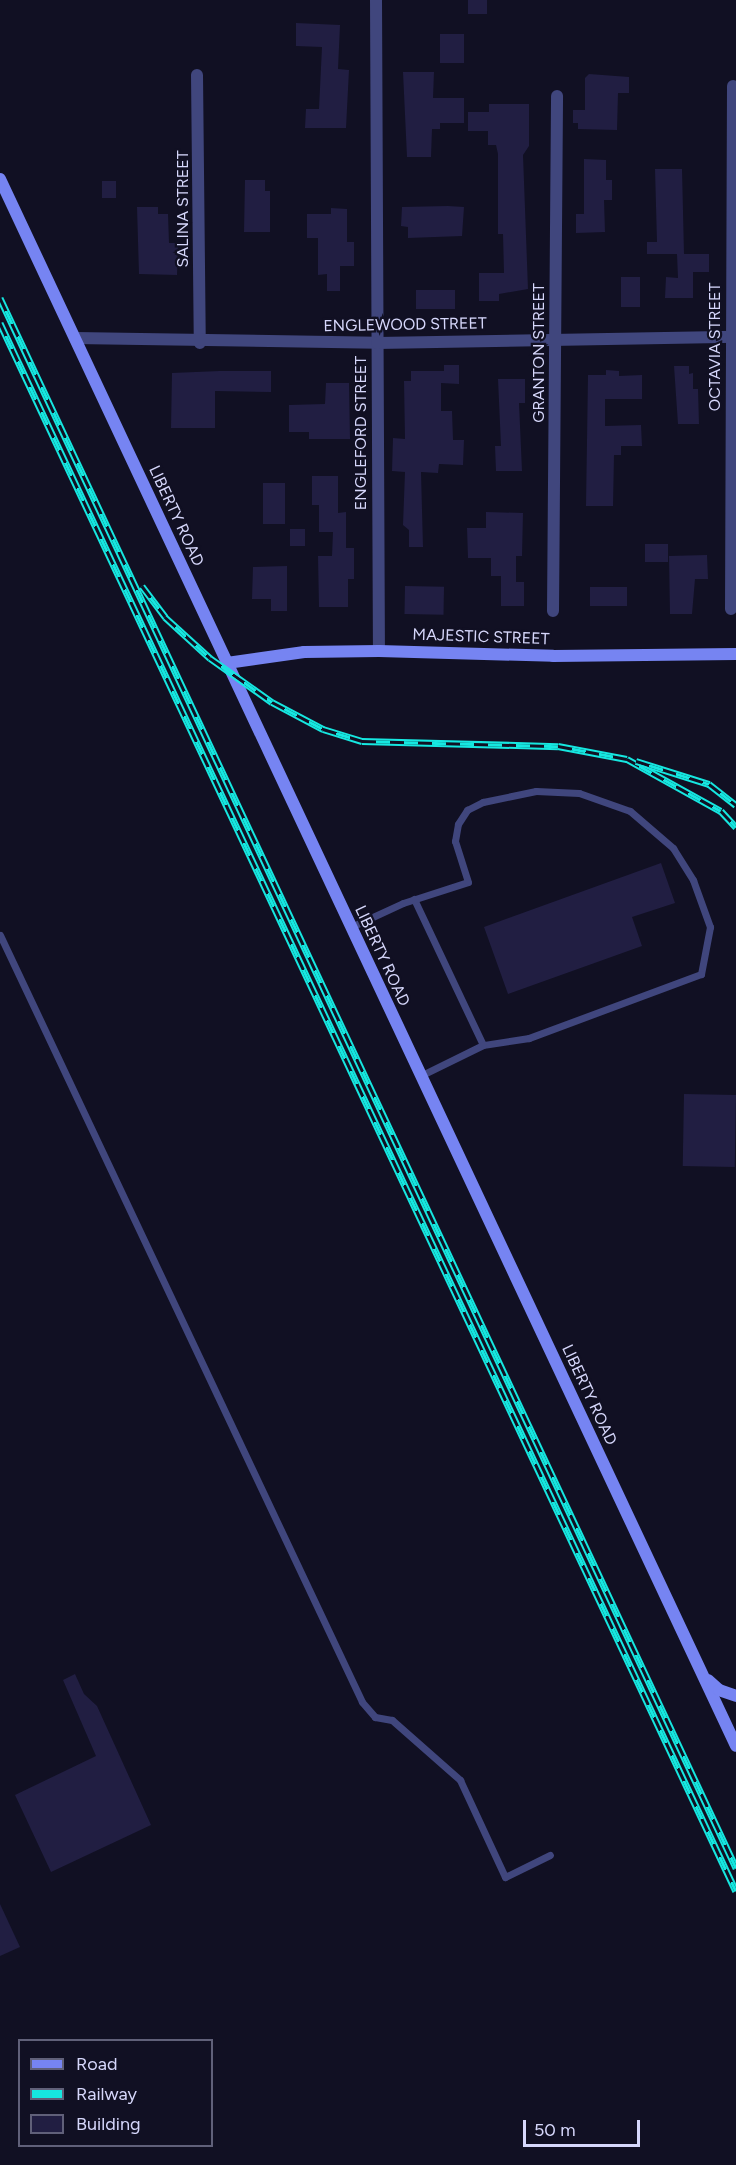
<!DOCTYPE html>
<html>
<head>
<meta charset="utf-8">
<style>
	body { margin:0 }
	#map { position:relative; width:736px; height:2165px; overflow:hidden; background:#111023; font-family:Figtree,sans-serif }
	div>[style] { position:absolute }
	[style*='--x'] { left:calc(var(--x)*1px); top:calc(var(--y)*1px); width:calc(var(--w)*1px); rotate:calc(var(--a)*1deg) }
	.building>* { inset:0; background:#211e42; transform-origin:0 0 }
	.lane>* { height:7px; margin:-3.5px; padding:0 3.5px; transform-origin:3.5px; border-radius:3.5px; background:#40467d }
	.street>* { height:12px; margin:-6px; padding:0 6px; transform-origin:6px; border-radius:6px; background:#40467d }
	.secondary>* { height:12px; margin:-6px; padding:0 6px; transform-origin:6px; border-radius:6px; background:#7684f2 }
	.rail>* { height:7px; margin-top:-3.5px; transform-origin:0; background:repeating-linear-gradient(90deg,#111023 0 14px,#16e7e0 0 28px); box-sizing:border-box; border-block:2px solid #16e7e0 }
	span { translate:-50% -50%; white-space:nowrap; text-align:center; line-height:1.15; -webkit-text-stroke:4.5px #111023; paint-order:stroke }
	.street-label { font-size:16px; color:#d6d7fb }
	.legend { position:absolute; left:18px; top:2039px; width:195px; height:108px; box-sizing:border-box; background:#111023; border:2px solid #606079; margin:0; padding:8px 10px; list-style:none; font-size:18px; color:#d6d7fb }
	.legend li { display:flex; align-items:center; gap:12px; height:30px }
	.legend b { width:30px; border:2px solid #606079 }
	.scale { position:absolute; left:523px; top:2120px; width:117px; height:27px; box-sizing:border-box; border:3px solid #d6d7fb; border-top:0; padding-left:8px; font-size:18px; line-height:21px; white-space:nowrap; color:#d6d7fb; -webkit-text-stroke:4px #111023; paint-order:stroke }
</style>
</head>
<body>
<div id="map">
	<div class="building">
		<i style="left:468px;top:0;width:19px;height:14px"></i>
		<i style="clip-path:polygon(296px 23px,340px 25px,338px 69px,349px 70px,346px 128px,305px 128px,306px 109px,319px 109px,322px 47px,296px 46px)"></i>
		<i style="left:440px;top:34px;width:24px;height:29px"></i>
		<i style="clip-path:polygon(403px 72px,434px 72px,433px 98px,464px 98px,464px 123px,440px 123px,440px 129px,432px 129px,431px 157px,407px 157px)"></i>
		<i style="clip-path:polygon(589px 74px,629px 77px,629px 93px,618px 93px,617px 130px,578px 129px,578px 123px,573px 123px,573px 110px,585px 110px,585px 78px)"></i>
		<i style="clip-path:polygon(489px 104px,529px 104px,529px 146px,523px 155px,528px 289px,499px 294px,499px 301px,479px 301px,479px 273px,504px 273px,503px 234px,498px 234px,498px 154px,496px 145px,488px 145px,488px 131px,468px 131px,468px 112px,489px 112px)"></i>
		<i style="clip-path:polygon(584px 159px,606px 160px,606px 180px,612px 180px,612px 200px,604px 200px,605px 232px,576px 233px,576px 214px,584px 214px)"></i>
		<i style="clip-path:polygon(655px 169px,682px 169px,684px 254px,709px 254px,709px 272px,693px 272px,693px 298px,665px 298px,666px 277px,678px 278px,677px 254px,647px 254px,647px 242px,657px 242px)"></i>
		<i style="clip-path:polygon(245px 180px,265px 180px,265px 191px,270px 191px,270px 232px,244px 232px)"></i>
		<i style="left:102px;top:181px;width:14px;height:17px"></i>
		<i style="clip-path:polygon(448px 206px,464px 207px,462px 236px,408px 238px,408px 227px,401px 226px,402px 207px)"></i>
		<i style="clip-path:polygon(137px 207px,158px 207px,158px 214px,168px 214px,169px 243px,178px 243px,177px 275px,139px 274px)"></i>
		<i style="clip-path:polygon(331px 208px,347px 209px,347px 242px,354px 242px,354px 266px,340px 266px,340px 291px,327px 291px,327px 274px,318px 275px,318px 238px,307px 238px,307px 214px,331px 214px)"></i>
		<i style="left:621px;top:277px;width:19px;height:30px"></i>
		<i style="left:455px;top:290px;width:19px;height:39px;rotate:90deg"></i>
		<i style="clip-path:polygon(444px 365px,459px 365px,459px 384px,441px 383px,441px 411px,452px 411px,453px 440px,464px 440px,463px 465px,439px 464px,438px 473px,421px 472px,423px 547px,409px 547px,409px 530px,403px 525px,405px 472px,392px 471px,393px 438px,405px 439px,404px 381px,411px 381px,411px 371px,444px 371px)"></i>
		<i style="clip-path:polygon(674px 366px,689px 366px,689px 374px,693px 373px,693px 389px,698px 389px,699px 424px,678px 424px)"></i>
		<i style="clip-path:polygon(606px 370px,619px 371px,619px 376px,642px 375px,642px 399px,605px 399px,605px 426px,641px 425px,642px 446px,621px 446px,621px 455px,614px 455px,613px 506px,586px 506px,588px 375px,606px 375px)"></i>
		<i style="clip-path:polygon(220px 371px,271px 371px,271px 392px,215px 391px,215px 428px,171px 428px,172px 373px)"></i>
		<i style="clip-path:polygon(498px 379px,525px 379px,525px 403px,519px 403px,522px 471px,496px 471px,495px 446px,501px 446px)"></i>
		<i style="clip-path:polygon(326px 383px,349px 383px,350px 439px,309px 439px,309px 432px,289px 432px,289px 405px,325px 404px)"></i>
		<i style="clip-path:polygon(312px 476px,338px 476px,338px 513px,346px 512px,346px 548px,354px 548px,354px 579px,348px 579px,348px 607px,319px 607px,318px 556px,332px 556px,333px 532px,319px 532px,319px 505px,312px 505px)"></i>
		<i style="left:263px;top:483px;width:22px;height:41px"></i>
		<i style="clip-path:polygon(486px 512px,523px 513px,522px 556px,516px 556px,516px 582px,524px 582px,524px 606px,501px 606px,501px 576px,491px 576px,491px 558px,468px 558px,467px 528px,486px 528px)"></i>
		<i style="left:290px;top:529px;width:15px;height:17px"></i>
		<i style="left:668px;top:544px;width:18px;height:23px;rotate:90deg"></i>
		<i style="clip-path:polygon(707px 555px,708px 579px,695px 579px,692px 614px,670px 614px,669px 556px)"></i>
		<i style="clip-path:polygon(287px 566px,287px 611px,271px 611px,271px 599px,252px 599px,253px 567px)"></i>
		<i style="left:405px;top:586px;width:39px;height:28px;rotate:1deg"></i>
		<i style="left:590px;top:587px;width:37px;height:19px"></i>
		<i style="clip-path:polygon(661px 863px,675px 903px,632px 917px,642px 946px,508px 994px,484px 927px)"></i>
		<i style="left:684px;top:1094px;width:52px;height:72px;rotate:1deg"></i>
		<i style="clip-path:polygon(75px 1674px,84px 1694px,97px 1706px,151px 1825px,51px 1872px,15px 1795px,96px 1756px,63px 1680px)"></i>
		<i style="clip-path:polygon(0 1904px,20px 1947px,0 1956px)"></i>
	</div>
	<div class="lane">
		<i style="--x:414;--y:899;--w:161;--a:64.7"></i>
		<i style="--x:351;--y:927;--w:57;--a:-24.8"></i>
		<i style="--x:403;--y:903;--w:68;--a:-17.9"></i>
		<i style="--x:468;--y:882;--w:43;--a:-107.6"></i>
		<i style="--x:455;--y:841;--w:17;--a:-80"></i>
		<i style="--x:458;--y:824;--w:17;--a:-57"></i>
		<i style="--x:467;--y:810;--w:18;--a:-27"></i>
		<i style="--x:483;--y:802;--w:54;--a:-11.7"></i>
		<i style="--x:536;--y:791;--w:43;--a:2.7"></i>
		<i style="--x:579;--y:793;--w:54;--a:19.4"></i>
		<i style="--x:630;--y:811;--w:57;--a:40.7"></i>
		<i style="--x:673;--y:848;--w:38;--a:58"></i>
		<i style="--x:693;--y:880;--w:50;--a:70.1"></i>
		<i style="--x:710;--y:927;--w:48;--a:100.8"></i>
		<i style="--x:701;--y:974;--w:184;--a:159.6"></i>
		<i style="--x:529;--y:1038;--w:47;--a:171.3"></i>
		<i style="--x:483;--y:1045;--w:70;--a:153.8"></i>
		<i style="--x:0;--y:935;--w:848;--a:64.73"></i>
		<i style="--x:362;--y:1702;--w:20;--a:49"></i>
		<i style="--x:375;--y:1717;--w:17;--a:10"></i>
		<i style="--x:392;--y:1720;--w:91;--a:41.4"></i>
		<i style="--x:460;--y:1780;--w:107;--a:65.1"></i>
		<i style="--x:505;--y:1877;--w:50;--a:-26.1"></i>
	</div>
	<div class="street">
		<i style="--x:376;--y:0;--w:651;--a:89.74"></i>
		<i style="--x:197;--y:75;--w:268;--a:89.4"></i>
		<i style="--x:75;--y:338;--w:302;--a:0.9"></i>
		<i style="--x:377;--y:343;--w:359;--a:-1"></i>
		<i style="--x:731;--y:609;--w:523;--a:-89.78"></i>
		<i style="--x:553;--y:611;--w:515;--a:-89.55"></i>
	</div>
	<div class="secondary">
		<i style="--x:0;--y:179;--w:1731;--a:64.84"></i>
		<i style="--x:227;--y:663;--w:78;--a:-8.1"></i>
		<i style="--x:304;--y:652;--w:75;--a:-0.8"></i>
		<i style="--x:379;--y:651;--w:174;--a:1.6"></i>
		<i style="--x:553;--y:656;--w:183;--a:-0.6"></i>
		<i style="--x:708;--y:1680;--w:15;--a:42"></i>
		<i style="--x:719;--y:1690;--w:18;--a:19"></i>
	</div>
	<div class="rail">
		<i style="--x:0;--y:298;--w:1734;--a:64.88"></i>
		<i style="--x:0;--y:323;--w:1732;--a:64.86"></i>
		<i style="--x:142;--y:586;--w:39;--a:53"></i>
		<i style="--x:165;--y:617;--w:61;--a:42.3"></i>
		<i style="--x:210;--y:658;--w:76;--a:35.4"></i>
		<i style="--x:272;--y:702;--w:58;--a:27.9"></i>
		<i style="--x:323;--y:729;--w:41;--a:17.1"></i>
		<i style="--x:362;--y:741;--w:196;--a:1.5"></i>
		<i style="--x:558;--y:746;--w:70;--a:10.7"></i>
		<i style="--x:627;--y:759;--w:107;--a:29"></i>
		<i style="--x:721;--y:811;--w:22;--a:47"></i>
		<i style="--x:636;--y:761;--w:77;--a:17.5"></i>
		<i style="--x:709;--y:784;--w:34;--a:38"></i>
	</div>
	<div class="street-label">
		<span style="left:183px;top:209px;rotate:-90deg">SALINA STREET</span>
		<span style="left:405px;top:325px;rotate:-1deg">ENGLEWOOD STREET</span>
		<span style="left:715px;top:347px;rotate:-90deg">OCTAVIA STREET</span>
		<span style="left:539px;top:353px;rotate:-90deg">GRANTON STREET</span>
		<span style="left:361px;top:433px;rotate:-90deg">ENGLEFORD STREET</span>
		<span style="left:176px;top:516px;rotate:65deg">LIBERTY ROAD</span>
		<span style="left:481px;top:637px;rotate:2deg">MAJESTIC STREET</span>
		<span style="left:382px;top:956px;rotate:65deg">LIBERTY ROAD</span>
		<span style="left:589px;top:1395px;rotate:65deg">LIBERTY ROAD</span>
	</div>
	<ul class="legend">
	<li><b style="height:8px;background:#7684f2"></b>Road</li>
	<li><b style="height:8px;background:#16e7e0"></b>Railway</li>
	<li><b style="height:16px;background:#211e42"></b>Building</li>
	</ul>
	<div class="scale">50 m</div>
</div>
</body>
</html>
